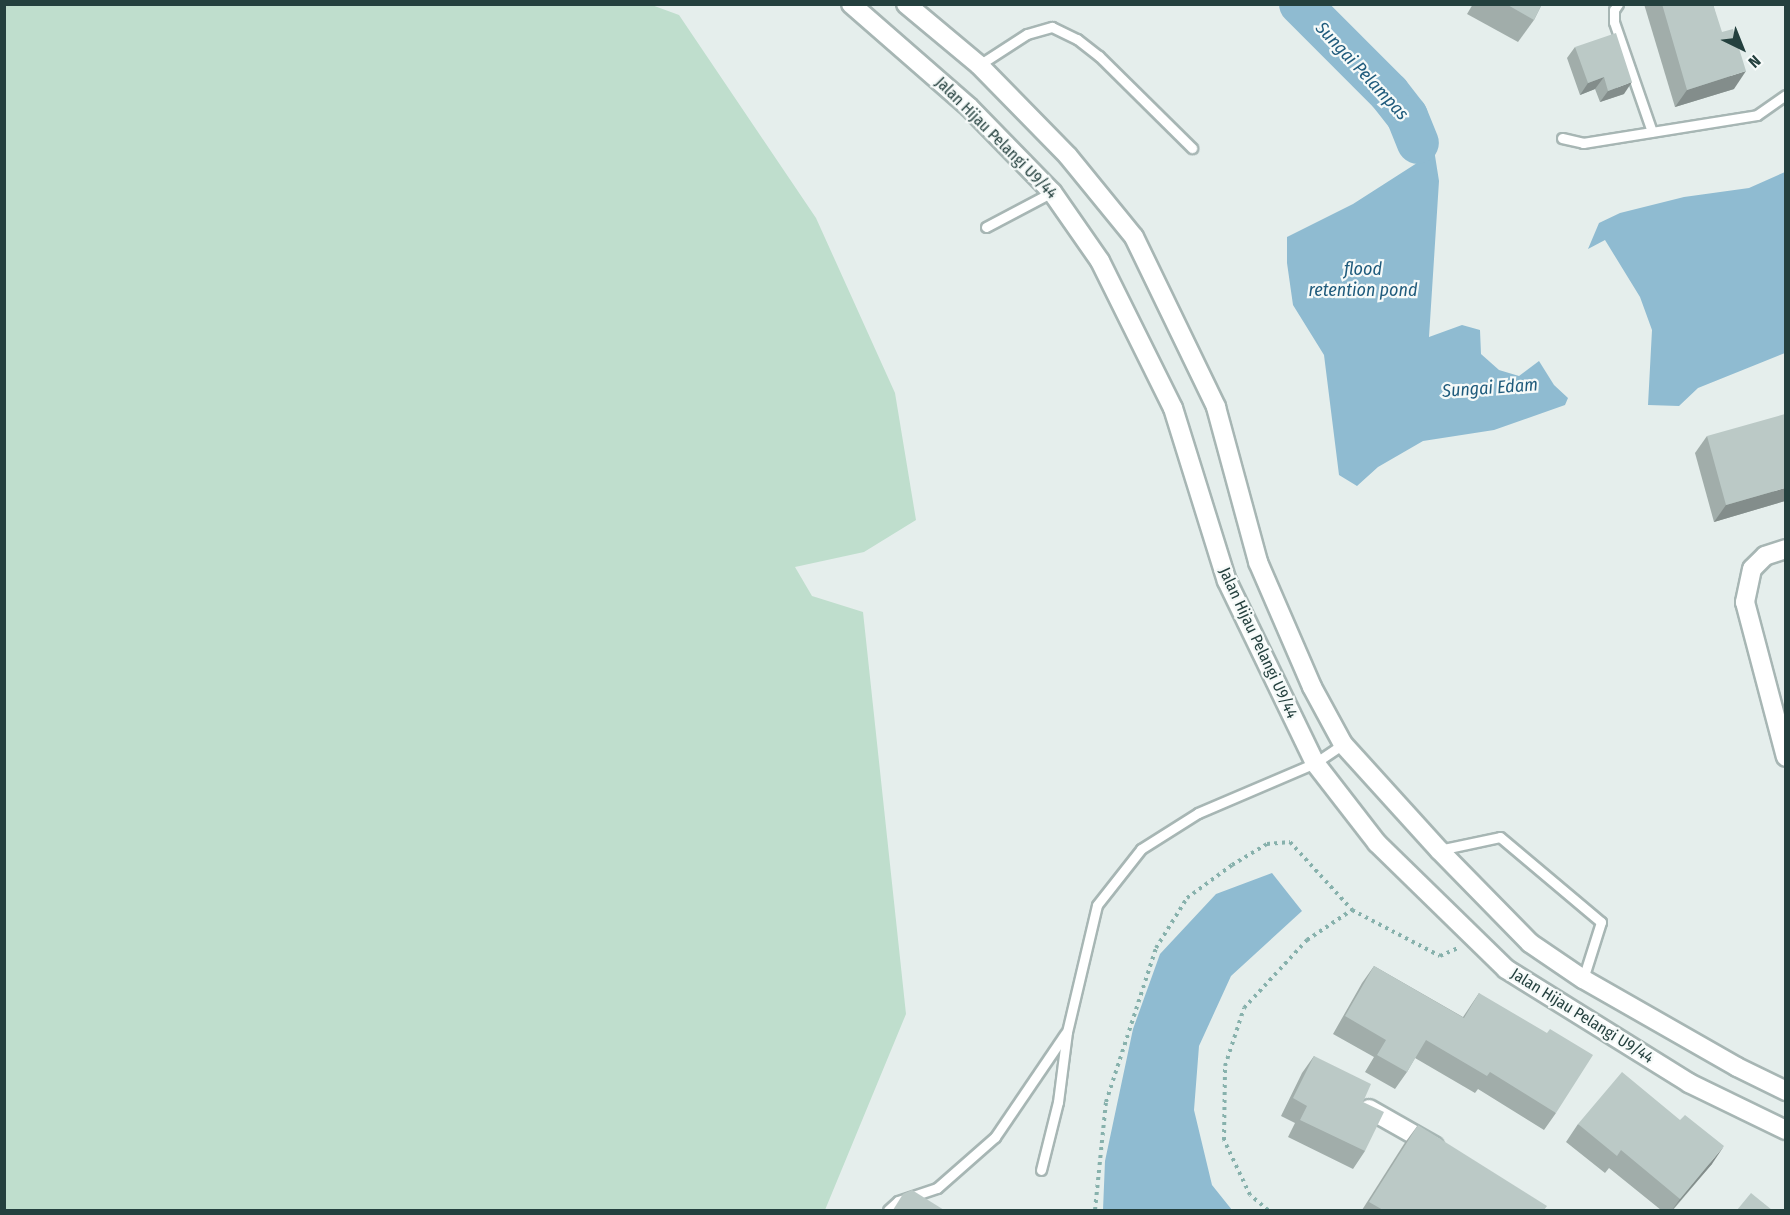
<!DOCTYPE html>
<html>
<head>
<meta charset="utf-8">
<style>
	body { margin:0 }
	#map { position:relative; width:1790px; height:1215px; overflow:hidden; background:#e5eeec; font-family:"Fira Sans Condensed",sans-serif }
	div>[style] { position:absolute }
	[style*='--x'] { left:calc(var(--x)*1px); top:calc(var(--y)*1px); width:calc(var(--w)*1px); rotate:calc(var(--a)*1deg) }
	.green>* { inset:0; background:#bfdecd }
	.water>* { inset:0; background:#8fbbd1 }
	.river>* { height:42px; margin:-21px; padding:0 21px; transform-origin:21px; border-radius:21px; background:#8fbbd1 }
	.path>* { height:4px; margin-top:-2px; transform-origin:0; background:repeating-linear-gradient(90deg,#87b1ac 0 3px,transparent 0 7.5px) }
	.roads { filter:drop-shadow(2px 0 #a7b6b4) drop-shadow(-2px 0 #a7b6b4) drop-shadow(0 2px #a7b6b4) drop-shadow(0 -2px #a7b6b4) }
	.service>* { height:9px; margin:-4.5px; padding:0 4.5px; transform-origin:4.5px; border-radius:4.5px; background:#fff }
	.minor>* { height:18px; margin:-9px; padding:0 9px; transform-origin:9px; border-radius:9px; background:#fff }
	.tertiary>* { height:18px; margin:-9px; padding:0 9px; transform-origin:9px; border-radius:9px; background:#fff }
	.wall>* { inset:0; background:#a1adaa }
	.shaded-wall>* { inset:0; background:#838d8b }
	.building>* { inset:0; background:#bbc9c6 }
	span { translate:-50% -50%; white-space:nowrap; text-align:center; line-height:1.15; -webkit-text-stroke:4.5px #f6faf9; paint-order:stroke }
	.street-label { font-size:16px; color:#24403e }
	.water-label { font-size:18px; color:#1f5b7c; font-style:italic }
	.frame { position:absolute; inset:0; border:6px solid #24403e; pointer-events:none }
	.north { position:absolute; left:1712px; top:18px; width:60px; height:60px; -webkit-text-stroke:4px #f6faf9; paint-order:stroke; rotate:137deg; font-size:16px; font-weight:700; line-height:24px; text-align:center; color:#24403e }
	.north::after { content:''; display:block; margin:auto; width:21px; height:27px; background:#24403e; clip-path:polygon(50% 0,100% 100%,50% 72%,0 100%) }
</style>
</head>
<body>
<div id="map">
	<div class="green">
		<i style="clip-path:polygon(649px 4px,679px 15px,816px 218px,895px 393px,916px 520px,864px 552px,795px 567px,812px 596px,863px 612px,906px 1014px,825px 1210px,5px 1210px,5px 5px)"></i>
	</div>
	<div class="water">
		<i style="clip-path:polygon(1398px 86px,1433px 143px,1439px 181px,1429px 337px,1462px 325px,1480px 330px,1481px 354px,1499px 370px,1519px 376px,1539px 361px,1554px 385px,1568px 398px,1565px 405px,1494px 430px,1423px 441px,1378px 467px,1357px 486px,1339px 475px,1324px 355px,1293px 305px,1287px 263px,1287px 237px,1353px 204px,1417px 163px,1407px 137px,1385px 100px)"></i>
		<i style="clip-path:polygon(1785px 172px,1785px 353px,1698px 388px,1679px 406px,1648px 405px,1652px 330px,1640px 297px,1605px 240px,1588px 249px,1599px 223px,1620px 213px,1684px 197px,1749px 188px)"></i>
		<i style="clip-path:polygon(1272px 873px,1302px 911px,1231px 976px,1199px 1046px,1194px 1110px,1212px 1185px,1232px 1210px,1103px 1210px,1105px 1161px,1133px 1029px,1160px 954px,1216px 894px)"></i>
	</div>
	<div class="river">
		<i style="--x:1300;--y:4;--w:126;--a:45"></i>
		<i style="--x:1389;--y:93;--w:29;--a:52"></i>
		<i style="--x:1407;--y:116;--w:29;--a:68"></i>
	</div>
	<div class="path">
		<i style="--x:1095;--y:1210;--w:109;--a:-84.2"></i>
		<i style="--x:1106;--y:1102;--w:162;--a:-72"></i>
		<i style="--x:1156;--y:948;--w:59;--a:-58.2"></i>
		<i style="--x:1187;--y:898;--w:56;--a:-36.3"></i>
		<i style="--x:1232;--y:865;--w:41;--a:-31"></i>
		<i style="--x:1267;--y:844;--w:23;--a:-5"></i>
		<i style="--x:1290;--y:842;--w:92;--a:47.6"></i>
		<i style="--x:1268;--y:1210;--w:23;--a:-140"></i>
		<i style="--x:1250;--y:1195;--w:61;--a:-115.3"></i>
		<i style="--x:1224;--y:1140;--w:74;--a:-89.2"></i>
		<i style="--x:1225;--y:1066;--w:61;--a:-71.9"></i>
		<i style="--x:1244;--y:1008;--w:93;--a:-47.2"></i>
		<i style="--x:1307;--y:940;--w:54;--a:-33.7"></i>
		<i style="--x:1352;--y:910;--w:99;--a:27.6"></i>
		<i style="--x:1440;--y:956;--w:20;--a:-24"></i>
	</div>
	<div class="roads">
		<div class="service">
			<i style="--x:1618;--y:4;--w:7;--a:124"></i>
			<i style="--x:1614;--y:10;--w:12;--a:90"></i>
			<i style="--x:1614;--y:22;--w:116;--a:70.9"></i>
			<i style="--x:979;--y:65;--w:57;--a:-32.9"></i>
			<i style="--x:1027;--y:34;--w:26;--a:-16"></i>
			<i style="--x:1052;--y:27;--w:28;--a:26"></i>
			<i style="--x:1077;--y:39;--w:28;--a:38"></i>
			<i style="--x:1099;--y:56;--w:131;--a:44.7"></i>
			<i style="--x:1562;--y:138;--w:22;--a:13"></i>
			<i style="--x:1583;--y:143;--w:176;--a:-9.1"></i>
			<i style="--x:1757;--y:115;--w:35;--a:-35"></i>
			<i style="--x:986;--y:227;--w:75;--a:-27.9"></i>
			<i style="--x:1439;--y:850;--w:62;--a:-12"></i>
			<i style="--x:1500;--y:837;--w:132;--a:40.1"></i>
			<i style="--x:1601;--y:922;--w:60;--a:107.5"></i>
			<i style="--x:1041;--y:1170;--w:70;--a:-76"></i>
			<i style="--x:1058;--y:1102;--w:71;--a:-82.7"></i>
			<i style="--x:1067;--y:1032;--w:130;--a:-76.7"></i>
			<i style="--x:1097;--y:905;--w:71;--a:-51.8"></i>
			<i style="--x:1141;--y:849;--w:67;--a:-32.3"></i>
			<i style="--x:1198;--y:813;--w:127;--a:-23.1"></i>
			<i style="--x:1315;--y:763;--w:34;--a:-34"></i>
			<i style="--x:888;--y:1210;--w:13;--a:-42"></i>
			<i style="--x:898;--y:1201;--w:41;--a:-18.4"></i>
			<i style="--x:937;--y:1188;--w:77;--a:-41.3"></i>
			<i style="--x:995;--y:1137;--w:125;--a:-55.8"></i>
		</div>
		<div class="minor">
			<i style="--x:1786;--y:549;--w:22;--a:162"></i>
			<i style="--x:1765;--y:556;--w:18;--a:135"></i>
			<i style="--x:1752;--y:569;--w:34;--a:102"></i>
			<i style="--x:1745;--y:602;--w:160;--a:75.2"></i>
			<i style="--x:1369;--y:1109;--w:75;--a:29.6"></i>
		</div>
		<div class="tertiary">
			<i style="--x:851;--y:4;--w:157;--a:41.1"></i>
			<i style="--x:969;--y:107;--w:119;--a:45.7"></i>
			<i style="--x:1052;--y:192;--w:84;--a:55.2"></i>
			<i style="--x:1100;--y:261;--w:164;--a:63.6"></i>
			<i style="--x:1173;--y:408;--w:181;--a:72.7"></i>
			<i style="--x:1227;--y:581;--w:202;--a:64.2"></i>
			<i style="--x:1315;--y:763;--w:101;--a:52.2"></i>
			<i style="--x:1377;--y:843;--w:180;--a:44.3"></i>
			<i style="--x:1506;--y:969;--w:216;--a:31.9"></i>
			<i style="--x:1689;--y:1083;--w:108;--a:25.9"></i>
			<i style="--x:906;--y:4;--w:95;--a:39.9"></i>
			<i style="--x:979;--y:65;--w:127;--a:45.6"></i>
			<i style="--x:1068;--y:156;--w:104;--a:50.8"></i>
			<i style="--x:1134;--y:237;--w:189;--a:64.2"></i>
			<i style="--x:1216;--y:407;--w:161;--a:74.8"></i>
			<i style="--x:1258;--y:562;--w:136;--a:66.6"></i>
			<i style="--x:1312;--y:687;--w:65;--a:61.5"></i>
			<i style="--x:1343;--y:744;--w:143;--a:47.8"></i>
			<i style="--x:1439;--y:850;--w:130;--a:45.6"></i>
			<i style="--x:1530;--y:943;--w:64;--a:34.2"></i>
			<i style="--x:1583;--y:979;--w:177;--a:29.7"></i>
			<i style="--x:1737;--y:1067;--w:55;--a:26.1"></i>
		</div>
	</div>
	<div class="wall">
		<i style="clip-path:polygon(1473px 4px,1542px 4px,1534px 20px,1518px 42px,1467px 14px)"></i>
		<i style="clip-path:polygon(1644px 4px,1713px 4px,1734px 89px,1675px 107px)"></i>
		<i style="clip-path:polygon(1575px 47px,1624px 94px,1600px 102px,1595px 89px,1580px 95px,1567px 58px)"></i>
		<i style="clip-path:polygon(1707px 436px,1785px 501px,1714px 522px,1695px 453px)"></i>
		<i style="clip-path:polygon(1374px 966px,1463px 1017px,1479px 993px,1556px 1113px,1544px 1130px,1478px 1089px,1475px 1093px,1415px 1058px,1407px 1072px,1395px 1089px,1365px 1072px,1374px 1057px,1333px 1034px,1362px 983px)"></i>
		<i style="clip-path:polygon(1314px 1056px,1363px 1102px,1365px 1151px,1353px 1169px,1288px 1137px,1295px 1123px,1281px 1116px,1302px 1073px)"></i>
		<i style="clip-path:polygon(1578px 1124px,1712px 1164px,1673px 1210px,1661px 1210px,1609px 1168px,1605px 1173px,1566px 1142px)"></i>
		<i style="clip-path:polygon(1418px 1125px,1544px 1210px,1362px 1210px,1404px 1144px)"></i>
	</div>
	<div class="shaded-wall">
		<i style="clip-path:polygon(1746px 71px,1734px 89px,1675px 107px,1687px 90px)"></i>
		<i style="clip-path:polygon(1604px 77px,1595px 89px,1580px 95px,1588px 83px)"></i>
		<i style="clip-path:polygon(1632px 82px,1624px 94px,1600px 102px,1608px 91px)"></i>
		<i style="clip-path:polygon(1785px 488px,1785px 501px,1714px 522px,1726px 505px)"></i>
		<i style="clip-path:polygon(1724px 1146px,1712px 1164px,1672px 1210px,1680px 1199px)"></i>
	</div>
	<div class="building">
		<i style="clip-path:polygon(1506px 4px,1542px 4px,1534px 20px)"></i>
		<i style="clip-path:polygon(1662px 4px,1713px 4px,1722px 32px,1733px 29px,1746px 71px,1687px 90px)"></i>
		<i style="clip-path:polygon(1616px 33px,1632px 82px,1608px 91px,1604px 77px,1588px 83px,1575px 47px)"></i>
		<i style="clip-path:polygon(1785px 414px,1785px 488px,1726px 505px,1707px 436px)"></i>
		<i style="clip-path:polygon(1374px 966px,1464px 1018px,1479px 993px,1547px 1033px,1550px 1029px,1593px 1055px,1556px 1113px,1490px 1072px,1487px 1076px,1426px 1040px,1407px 1072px,1377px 1055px,1386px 1040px,1345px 1016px)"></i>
		<i style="clip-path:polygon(1314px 1056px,1371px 1084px,1363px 1102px,1384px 1112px,1365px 1151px,1300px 1120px,1307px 1106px,1293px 1098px)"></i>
		<i style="clip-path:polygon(1622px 1072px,1680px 1120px,1685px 1115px,1724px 1146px,1680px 1199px,1621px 1150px,1617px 1156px,1578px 1124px)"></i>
		<i style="clip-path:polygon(1418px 1125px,1547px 1206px,1544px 1210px,1383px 1210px,1369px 1202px)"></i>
		<i style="clip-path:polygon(912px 1190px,944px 1210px,893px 1210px,903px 1194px)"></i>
		<i style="clip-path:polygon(1751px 1193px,1772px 1210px,1737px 1210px)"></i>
	</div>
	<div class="street-label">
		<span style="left:996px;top:138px;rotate:45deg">Jalan Hijau Pelangi U9/44</span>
		<span style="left:1258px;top:643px;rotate:65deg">Jalan Hijau Pelangi U9/44</span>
		<span style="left:1582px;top:1016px;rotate:32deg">Jalan Hijau Pelangi U9/44</span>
	</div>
	<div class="water-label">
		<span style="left:1362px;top:71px;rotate:47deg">Sungai Pelampas</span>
		<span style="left:1363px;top:280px">flood<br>retention pond</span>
		<span style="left:1490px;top:388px;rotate:-4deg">Sungai Edam</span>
	</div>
	<div class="frame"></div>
	<div class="north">N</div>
</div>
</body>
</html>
